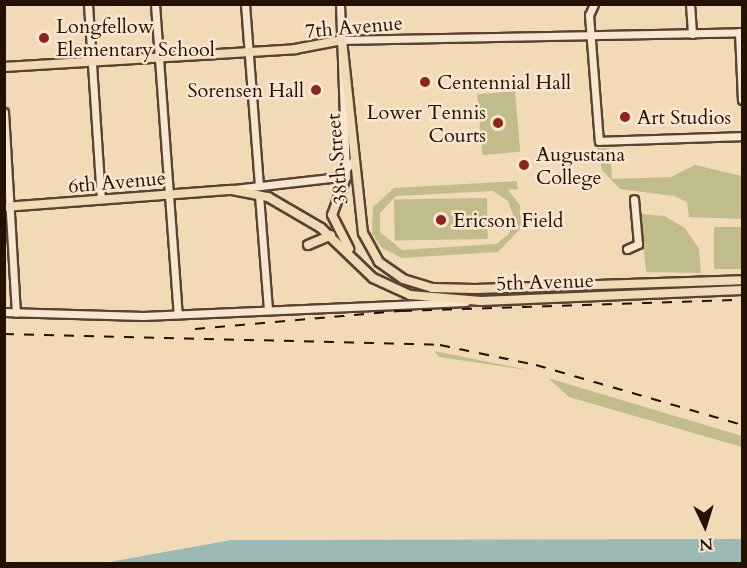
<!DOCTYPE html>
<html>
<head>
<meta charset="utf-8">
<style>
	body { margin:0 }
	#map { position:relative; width:747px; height:568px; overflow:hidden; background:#f2dab7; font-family:Cardo,serif }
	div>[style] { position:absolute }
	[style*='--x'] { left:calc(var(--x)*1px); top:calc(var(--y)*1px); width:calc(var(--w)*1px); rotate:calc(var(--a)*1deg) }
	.green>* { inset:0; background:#c1bd8a; transform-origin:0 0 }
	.water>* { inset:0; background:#9db9b6 }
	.roads { filter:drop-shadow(2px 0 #584231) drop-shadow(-2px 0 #584231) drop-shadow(0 2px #584231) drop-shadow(0 -2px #584231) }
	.minor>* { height:7px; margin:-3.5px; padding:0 3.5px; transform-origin:3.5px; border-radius:3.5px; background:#f7e7d0 }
	.major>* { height:8px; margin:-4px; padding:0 4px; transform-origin:4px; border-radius:4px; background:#f2dab7 }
	.rail>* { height:1.5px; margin-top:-0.75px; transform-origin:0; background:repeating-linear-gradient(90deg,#251004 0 10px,transparent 0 20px) }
	.dots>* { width:16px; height:16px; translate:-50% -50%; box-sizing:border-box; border:3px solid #f7e7d0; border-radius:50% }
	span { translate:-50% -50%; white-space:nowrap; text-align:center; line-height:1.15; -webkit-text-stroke:5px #f7e7d0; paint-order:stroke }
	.poi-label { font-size:20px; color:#251004 }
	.left { translate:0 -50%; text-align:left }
	.right { translate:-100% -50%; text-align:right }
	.street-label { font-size:20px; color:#251004 }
	.frame { position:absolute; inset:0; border:6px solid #251004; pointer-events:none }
	.north { position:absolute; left:675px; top:496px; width:60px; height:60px; -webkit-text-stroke:4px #f7e7d0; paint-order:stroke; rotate:176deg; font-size:16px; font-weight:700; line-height:24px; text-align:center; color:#251004 }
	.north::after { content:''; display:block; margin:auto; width:21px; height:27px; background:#251004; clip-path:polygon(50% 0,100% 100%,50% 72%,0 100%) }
</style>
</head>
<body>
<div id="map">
	<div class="green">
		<i style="left:515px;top:91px;width:61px;height:38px;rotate:85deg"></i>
		<i style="clip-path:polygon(597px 148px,610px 148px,612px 179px,671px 177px,695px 165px,742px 176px,742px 219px,689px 217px,687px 202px,674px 196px,620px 189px,602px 170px)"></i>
		<i style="clip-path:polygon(evenodd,517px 181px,518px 189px,508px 190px,520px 205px,521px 228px,498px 252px,402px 258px,382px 248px,372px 234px,373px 207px,394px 188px,517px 181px,493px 191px,508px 201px,514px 217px,509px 234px,496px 244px,402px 250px,380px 232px,380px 213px,396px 196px,493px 191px)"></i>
		<i style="left:487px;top:198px;width:41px;height:93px;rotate:89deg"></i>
		<i style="clip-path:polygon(640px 214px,664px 216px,685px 228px,699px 249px,701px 273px,646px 272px)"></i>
		<i style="left:742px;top:227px;width:42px;height:28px;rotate:90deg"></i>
		<i style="clip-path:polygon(434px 351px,533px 371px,439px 357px)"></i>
		<i style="clip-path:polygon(548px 378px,742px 436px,742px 447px,569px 397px)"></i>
	</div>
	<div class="water">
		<i style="clip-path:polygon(742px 539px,742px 564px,104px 563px,231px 540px)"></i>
	</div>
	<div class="roads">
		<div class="minor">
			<i style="--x:88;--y:4;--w:194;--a:86.2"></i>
			<i style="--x:155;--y:4;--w:311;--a:85.8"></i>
			<i style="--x:245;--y:4;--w:181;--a:85.6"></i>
			<i style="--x:340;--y:4;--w:173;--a:88"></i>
			<i style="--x:594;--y:4;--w:12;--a:114"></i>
			<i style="--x:589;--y:15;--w:126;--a:85.5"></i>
			<i style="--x:599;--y:141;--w:143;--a:-2"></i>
			<i style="--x:690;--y:4;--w:30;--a:86"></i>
			<i style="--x:739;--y:32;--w:68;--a:87.5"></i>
			<i style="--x:342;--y:40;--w:400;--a:-1.1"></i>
			<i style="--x:4;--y:112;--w:201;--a:86.6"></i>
			<i style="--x:234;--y:189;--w:106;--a:-6.5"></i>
			<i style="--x:339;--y:177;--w:23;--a:-49"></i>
			<i style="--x:259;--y:195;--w:115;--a:85.5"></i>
			<i style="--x:627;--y:249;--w:12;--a:-24"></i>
			<i style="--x:638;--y:244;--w:45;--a:-95.1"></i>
			<i style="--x:4;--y:312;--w:139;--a:1.6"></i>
			<i style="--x:143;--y:316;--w:323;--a:-2.5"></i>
		</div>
		<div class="major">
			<i style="--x:4;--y:67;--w:292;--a:-3.5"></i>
			<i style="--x:295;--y:49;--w:48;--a:-10.8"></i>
			<i style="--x:342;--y:40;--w:194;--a:83.8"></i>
			<i style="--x:363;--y:233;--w:33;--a:61"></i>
			<i style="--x:379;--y:262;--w:29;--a:35"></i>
			<i style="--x:403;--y:279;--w:30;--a:17"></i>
			<i style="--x:432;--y:288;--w:43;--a:1.3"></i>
			<i style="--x:475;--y:289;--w:267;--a:-1.9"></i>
			<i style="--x:346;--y:177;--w:40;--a:110.2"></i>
			<i style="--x:332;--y:215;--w:38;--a:63"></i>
			<i style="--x:4;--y:207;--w:229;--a:-4.3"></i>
			<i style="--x:232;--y:190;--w:37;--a:11"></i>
			<i style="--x:268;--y:197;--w:61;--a:30.3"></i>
			<i style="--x:321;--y:228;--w:72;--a:43.9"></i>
			<i style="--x:373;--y:278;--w:41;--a:24.7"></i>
			<i style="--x:410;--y:295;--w:71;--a:4.8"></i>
			<i style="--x:481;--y:301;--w:261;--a:-2.4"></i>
			<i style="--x:308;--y:245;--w:25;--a:-23"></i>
		</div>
	</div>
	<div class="rail">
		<i style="--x:195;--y:329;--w:208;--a:-5"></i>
		<i style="--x:402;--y:311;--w:340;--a:-1.9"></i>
		<i style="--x:4;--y:334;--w:436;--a:1.4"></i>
		<i style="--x:440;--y:345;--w:98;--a:11.8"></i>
		<i style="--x:536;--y:365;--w:215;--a:16.2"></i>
	</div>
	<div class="dots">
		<i style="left:44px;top:38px;background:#8f2418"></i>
		<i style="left:425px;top:82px;background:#8f2418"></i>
		<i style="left:316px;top:90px;background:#8f2418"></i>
		<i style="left:625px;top:117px;background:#8f2418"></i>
		<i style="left:498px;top:123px;background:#8f2418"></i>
		<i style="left:524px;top:165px;background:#8f2418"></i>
		<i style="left:441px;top:220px;background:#8f2418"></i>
	</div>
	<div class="poi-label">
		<span class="left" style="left:56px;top:38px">Longfellow<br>Elementary School</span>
		<span class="left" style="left:437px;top:82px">Centennial Hall</span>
		<span class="right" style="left:304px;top:90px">Sorensen Hall</span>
		<span class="right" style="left:486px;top:124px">Lower Tennis<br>Courts</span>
		<span class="left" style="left:637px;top:117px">Art Studios</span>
		<span class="left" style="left:536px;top:166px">Augustana<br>College</span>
		<span class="left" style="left:453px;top:220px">Ericson Field</span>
	</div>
	<div class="street-label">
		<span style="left:354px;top:27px;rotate:-5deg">7th Avenue</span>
		<span style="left:337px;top:159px;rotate:-95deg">38th Street</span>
		<span style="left:117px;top:182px;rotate:-5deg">6th Avenue</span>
		<span style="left:545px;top:282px;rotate:-2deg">5th Avenue</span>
	</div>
	<div class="frame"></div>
	<div class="north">N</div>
</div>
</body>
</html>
